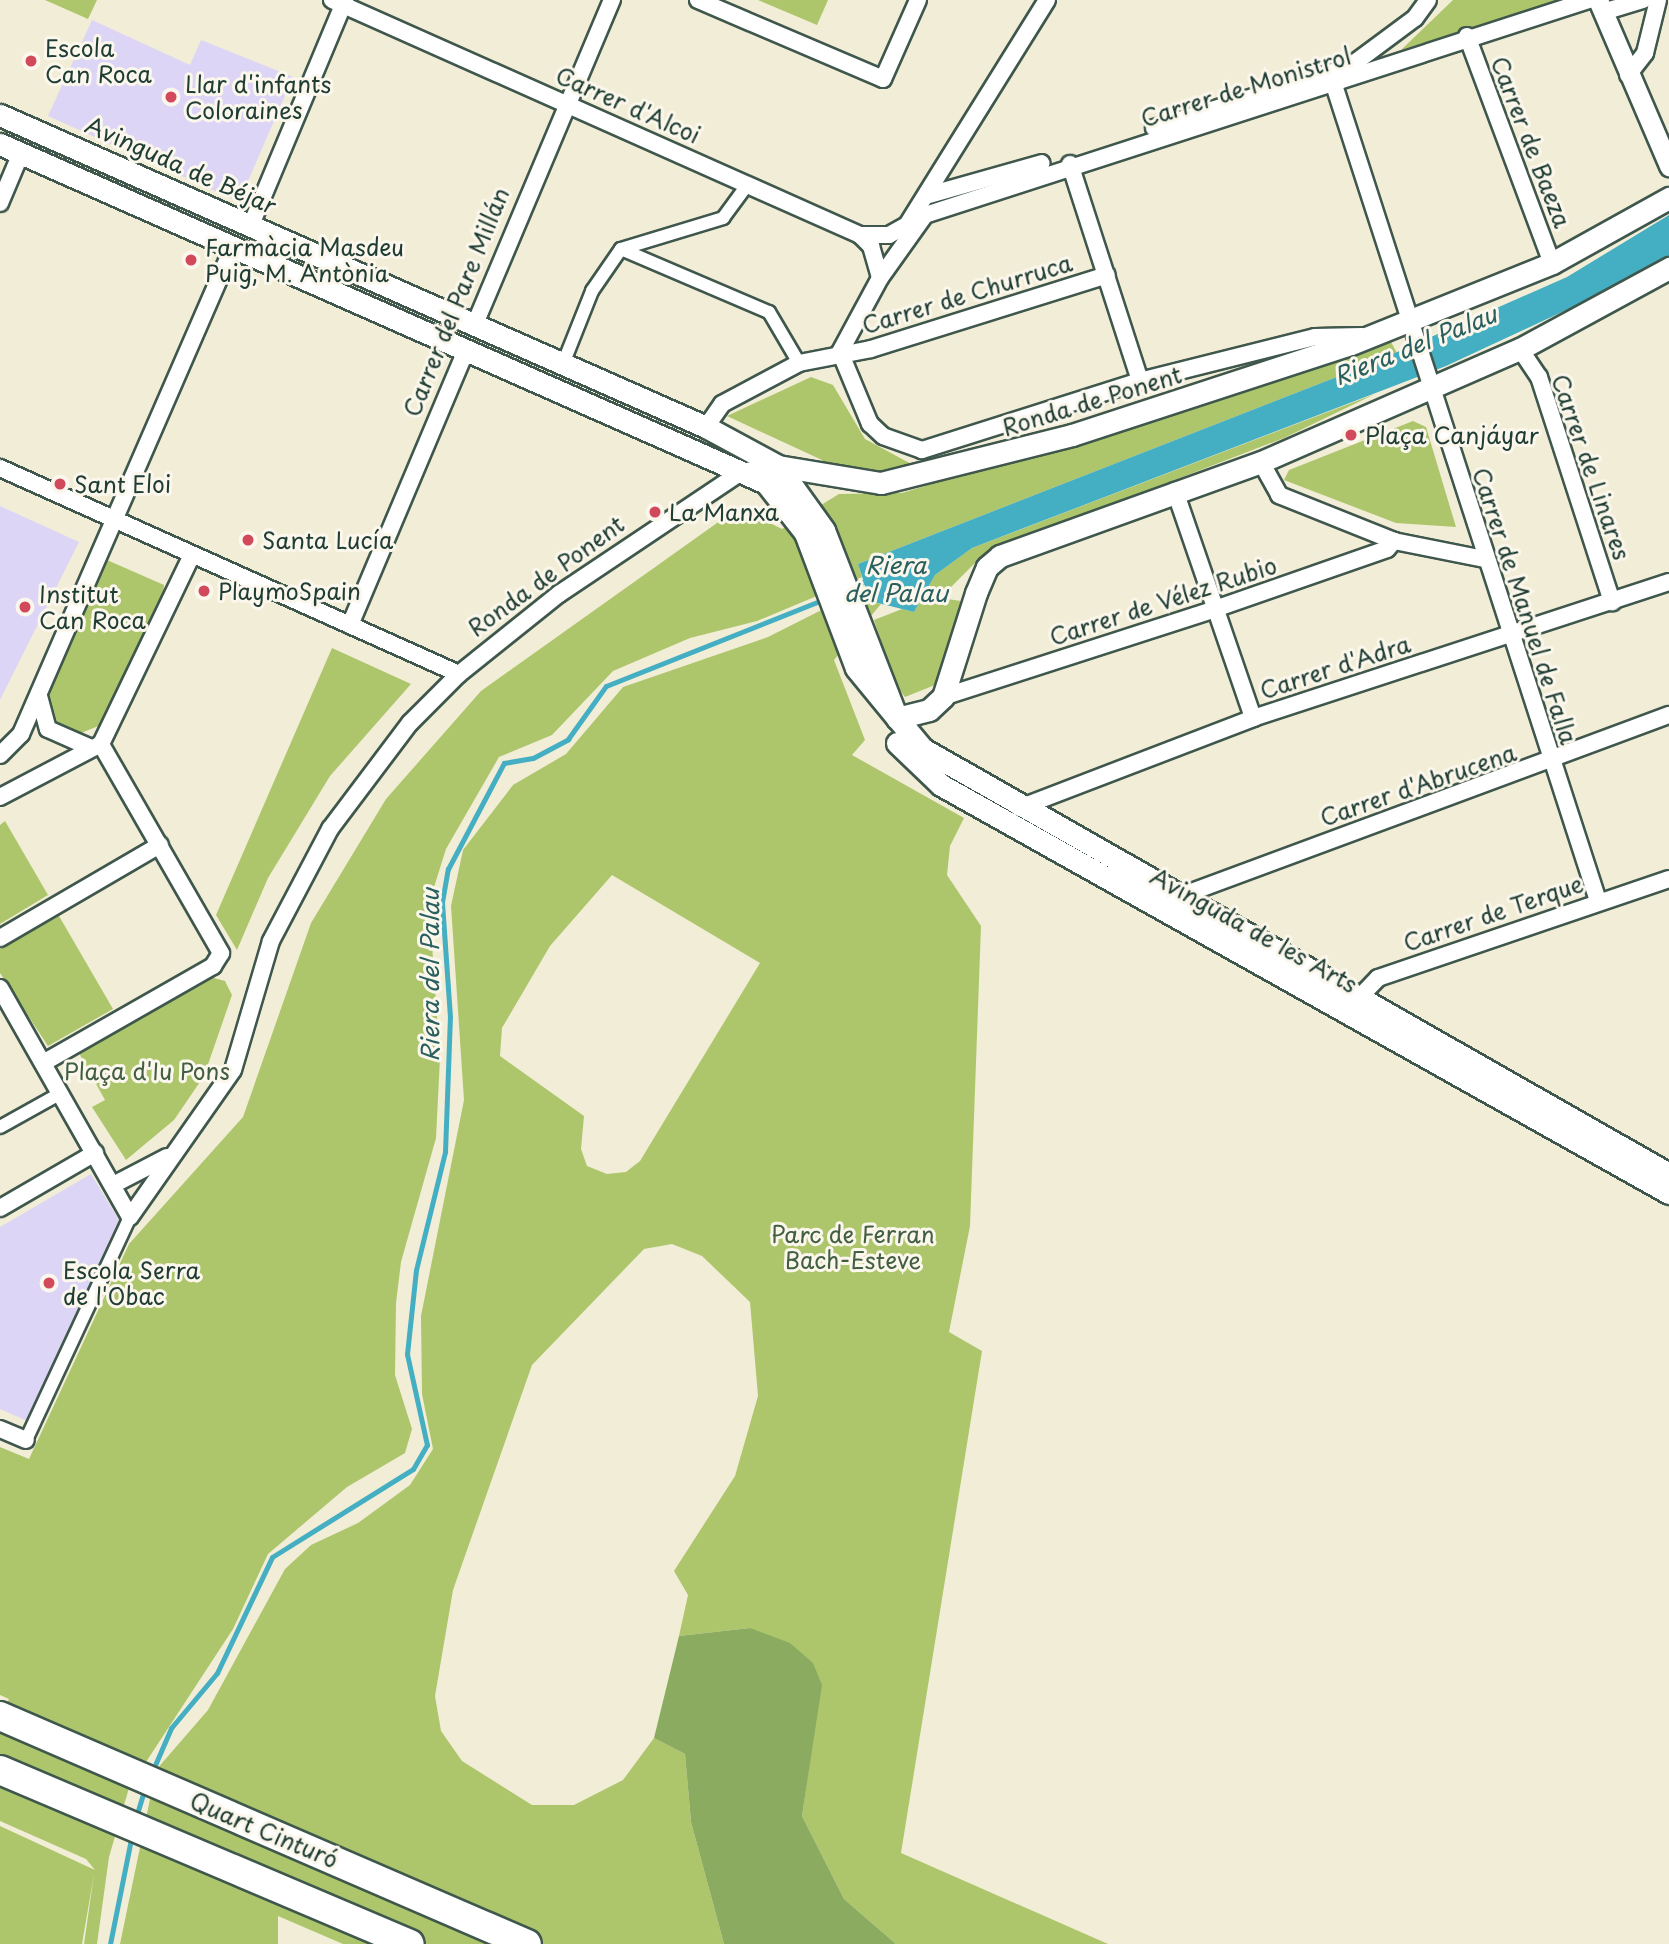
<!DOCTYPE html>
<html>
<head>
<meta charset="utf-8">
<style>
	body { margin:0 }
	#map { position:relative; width:1669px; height:1944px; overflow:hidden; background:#f2edd6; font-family:"Playpen Sans",sans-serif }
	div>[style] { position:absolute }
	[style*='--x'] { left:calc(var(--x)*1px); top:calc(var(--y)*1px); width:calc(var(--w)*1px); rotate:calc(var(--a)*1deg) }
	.built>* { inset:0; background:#ddd5f6 }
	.green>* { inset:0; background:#adc66c }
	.forest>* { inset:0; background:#8aab60 }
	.water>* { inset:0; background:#44aec3 }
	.stream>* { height:5px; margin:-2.5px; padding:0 2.5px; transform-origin:2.5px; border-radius:2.5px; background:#44aec3 }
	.roads { filter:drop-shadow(2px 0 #3f574c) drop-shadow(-2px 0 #3f574c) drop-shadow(0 2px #3f574c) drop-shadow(0 -2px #3f574c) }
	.pedestrian>* { height:12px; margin:-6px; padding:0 6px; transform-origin:6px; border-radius:6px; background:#fff }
	.minor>* { height:16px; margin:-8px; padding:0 8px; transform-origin:8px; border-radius:8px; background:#fff }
	.tertiary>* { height:19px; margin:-9.5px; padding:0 9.5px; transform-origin:9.5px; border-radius:9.5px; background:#fff }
	.secondary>* { height:21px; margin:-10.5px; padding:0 10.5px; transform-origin:10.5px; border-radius:10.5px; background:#fff }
	.motorway>* { height:28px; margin:-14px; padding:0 14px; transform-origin:14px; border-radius:14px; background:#fff }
	.dots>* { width:19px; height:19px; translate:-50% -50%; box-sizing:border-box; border:4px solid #fbf7ec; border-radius:50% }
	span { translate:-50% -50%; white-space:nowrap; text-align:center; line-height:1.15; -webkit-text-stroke:6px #fbf7ec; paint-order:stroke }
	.poi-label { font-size:23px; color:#1f3d34 }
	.left { translate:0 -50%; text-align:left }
	.street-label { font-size:23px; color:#1f3d34 }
	.park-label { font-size:23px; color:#425f42 }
	.water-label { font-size:24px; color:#2a5f5f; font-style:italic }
</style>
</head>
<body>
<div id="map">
	<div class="built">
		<i style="clip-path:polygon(92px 20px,190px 65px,201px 40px,293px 77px,242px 195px,233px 199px,48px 116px)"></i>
		<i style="clip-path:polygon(0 506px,79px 542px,0 700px)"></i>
		<i style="clip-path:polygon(91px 1174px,125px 1230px,32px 1423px,0 1409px,0 1227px)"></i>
	</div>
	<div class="green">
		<i style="clip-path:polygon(45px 0,97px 0,88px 19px)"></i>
		<i style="clip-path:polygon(758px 0,828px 0,817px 25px)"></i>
		<i style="clip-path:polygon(1453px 0,1558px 0,1401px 50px)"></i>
		<i style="clip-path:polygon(1391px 342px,1397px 353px,1370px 364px,858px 564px,862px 577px,757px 621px,690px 638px,613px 671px,552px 735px,499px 757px,446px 849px,429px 903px,440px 1058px,436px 1138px,401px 1262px,396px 1303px,395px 1375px,412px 1429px,405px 1453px,347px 1487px,268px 1554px,233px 1629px,129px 1788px,109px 1857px,97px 1944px,84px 1944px,94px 1874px,82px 1944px,0 1944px,0 1826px,95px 1870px,86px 1859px,0 1821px,0 1720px,9px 1699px,0 1695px,0 1447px,29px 1459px,129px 1244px,243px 1117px,311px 923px,386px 799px,481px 691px,724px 518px,746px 511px,782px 529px,839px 494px,902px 493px)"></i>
		<i style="clip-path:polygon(811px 377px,833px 385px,865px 439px,915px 466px,899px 476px,819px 471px,822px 460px,727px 416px)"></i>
		<i style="clip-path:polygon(1375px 394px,1284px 438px,985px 553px,940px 598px,961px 601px,935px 685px,905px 697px,895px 684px,874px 620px,902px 609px,914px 612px,935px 575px,972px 548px)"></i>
		<i style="clip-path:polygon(1413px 421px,1426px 427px,1456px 527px,1396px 523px,1284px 480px,1289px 470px)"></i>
		<i style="clip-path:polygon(107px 560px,164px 585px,163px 596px,106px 723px,76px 735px,52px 721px,45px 699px)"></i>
		<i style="clip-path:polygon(evenodd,865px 588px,870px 601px,881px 604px,834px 660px,865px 740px,852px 755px,964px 818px,950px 846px,947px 875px,981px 926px,970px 1226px,949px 1332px,982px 1351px,901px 1853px,1108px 1944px,896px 1944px,844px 1899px,802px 1816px,821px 1685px,750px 1628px,679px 1636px,688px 1595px,674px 1571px,735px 1476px,758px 1396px,750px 1302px,702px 1256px,672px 1244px,644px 1249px,532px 1365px,453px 1590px,435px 1696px,441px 1731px,462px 1761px,532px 1805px,574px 1805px,623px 1780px,654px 1738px,685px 1754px,691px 1822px,724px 1944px,343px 1944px,278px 1916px,278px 1944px,120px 1944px,156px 1770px,208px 1710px,285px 1569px,311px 1545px,358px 1523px,410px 1485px,433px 1449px,422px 1394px,421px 1316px,464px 1100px,451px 906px,463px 850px,513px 785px,566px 754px,623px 687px,768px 637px,865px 588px,612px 875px,760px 963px,640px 1161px,626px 1172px,607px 1174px,587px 1166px,581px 1149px,584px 1116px,500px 1056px,502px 1028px,550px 946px,612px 875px)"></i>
		<i style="clip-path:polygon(332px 648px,411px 684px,330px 776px,268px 878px,237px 950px,216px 915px)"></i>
		<i style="clip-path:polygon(5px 821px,48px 895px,0 924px,0 825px)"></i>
		<i style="clip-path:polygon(59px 916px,113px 1009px,48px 1046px,0 973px,0 949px)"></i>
		<i style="clip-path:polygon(210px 977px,225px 981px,232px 995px,204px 1076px,174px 1120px,126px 1160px,92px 1107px,105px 1100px,79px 1053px)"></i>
	</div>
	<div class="forest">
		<i style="clip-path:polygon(750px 1628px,790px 1643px,813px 1663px,822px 1685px,802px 1816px,844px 1899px,896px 1944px,724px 1944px,691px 1822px,685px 1754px,654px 1738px,679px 1636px)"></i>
	</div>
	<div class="water">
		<i style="clip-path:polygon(1669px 215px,1669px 256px,1624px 283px,1446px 366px,972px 548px,935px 575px,914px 612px,870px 601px,858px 564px,1370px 364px,1567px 277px)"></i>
	</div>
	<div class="stream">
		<i style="--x:850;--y:588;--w:22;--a:-24"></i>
		<i style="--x:152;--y:1772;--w:48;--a:-66.6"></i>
		<i style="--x:171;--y:1728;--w:72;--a:-50.1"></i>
		<i style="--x:217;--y:1673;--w:128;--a:-64.6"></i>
		<i style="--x:272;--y:1557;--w:166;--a:-32"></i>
		<i style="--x:413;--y:1469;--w:28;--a:-60"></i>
		<i style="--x:427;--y:1445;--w:93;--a:-102.4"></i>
		<i style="--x:407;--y:1354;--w:84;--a:-83.9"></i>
		<i style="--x:416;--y:1270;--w:122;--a:-76.2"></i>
		<i style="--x:445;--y:1152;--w:135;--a:-87.9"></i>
		<i style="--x:450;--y:1017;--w:115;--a:-94"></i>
		<i style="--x:442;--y:902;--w:34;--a:-80"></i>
		<i style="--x:448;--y:869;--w:120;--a:-62.2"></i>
		<i style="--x:504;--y:763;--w:29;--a:-10"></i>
		<i style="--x:533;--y:758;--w:40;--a:-28"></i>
		<i style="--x:568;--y:739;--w:65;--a:-54.4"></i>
		<i style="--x:606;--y:686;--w:236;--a:-21.7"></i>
		<i style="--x:136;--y:1817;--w:31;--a:-73"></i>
		<i style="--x:110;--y:1944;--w:112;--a:-78.7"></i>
	</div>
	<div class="roads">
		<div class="pedestrian">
			<i style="--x:621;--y:249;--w:161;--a:23.1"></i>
			<i style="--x:769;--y:312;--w:59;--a:59.5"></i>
			<i style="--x:563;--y:364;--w:79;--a:-68.3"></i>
			<i style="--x:592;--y:291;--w:51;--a:-55.4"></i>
			<i style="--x:621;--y:249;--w:107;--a:-16.9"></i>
			<i style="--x:723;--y:218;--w:42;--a:-53.7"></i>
			<i style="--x:0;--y:1127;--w:70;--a:-29.1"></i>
			<i style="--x:26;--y:1440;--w:246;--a:-65"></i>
		</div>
		<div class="minor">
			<i style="--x:332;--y:0;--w:578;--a:23.99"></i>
			<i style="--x:860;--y:235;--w:16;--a:45"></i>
			<i style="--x:871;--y:246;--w:33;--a:74"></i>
			<i style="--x:698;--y:0;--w:201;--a:23.1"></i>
			<i style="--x:883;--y:79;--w:86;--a:-66.1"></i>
			<i style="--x:1603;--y:12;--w:42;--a:-16.7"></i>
			<i style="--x:1467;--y:36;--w:242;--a:69.5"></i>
			<i style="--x:1628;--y:75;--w:28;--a:-52"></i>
			<i style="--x:1645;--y:53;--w:55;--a:-76.2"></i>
			<i style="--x:1334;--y:85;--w:858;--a:72.07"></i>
			<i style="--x:1154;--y:128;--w:204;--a:-17.4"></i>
			<i style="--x:1349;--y:67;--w:82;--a:-36.6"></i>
			<i style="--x:1415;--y:18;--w:22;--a:-54"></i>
			<i style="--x:1070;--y:164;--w:228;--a:72.1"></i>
			<i style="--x:929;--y:195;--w:117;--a:-15.8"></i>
			<i style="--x:0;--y:203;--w:54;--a:-67.2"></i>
			<i style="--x:251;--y:225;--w:244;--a:-67.3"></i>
			<i style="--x:860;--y:235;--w:29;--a:0"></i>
			<i style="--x:889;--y:235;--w:21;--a:-29"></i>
			<i style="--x:907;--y:225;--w:265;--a:-58.1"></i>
			<i style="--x:475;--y:324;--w:352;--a:-67.1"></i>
			<i style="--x:1362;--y:336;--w:47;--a:178.8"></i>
			<i style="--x:1315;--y:337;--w:180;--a:165.9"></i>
			<i style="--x:1140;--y:381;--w:229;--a:162.4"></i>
			<i style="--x:922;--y:450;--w:41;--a:-160.3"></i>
			<i style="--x:883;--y:436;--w:18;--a:-137"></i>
			<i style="--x:870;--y:424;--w:78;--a:-112.6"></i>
			<i style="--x:840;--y:352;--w:84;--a:-61.6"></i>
			<i style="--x:880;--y:278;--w:77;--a:-54.5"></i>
			<i style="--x:925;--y:215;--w:698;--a:-17.94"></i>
			<i style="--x:1520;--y:349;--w:34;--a:56"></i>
			<i style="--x:1539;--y:377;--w:237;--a:72"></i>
			<i style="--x:706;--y:427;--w:28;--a:-55"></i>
			<i style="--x:722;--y:404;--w:87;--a:-28"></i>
			<i style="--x:799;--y:363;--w:73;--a:-11"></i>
			<i style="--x:871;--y:349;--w:247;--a:-17.4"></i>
			<i style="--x:1261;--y:462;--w:38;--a:61"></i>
			<i style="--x:1279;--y:495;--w:124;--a:21.8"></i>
			<i style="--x:1394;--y:541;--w:92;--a:11.3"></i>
			<i style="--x:0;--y:468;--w:503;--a:24.17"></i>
			<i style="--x:1175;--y:491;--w:240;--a:71"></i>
			<i style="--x:350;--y:625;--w:298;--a:-67.1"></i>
			<i style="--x:39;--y:696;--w:34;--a:75"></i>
			<i style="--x:48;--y:729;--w:45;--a:23.7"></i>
			<i style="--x:943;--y:697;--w:283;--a:-17.9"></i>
			<i style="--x:1212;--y:610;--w:185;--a:-19.2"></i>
			<i style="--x:1387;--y:549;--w:11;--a:-49"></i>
			<i style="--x:101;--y:744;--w:210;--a:-64.3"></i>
			<i style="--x:0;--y:755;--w:30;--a:-45"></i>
			<i style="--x:21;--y:734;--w:531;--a:-66.48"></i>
			<i style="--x:0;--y:797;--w:114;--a:-27.7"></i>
			<i style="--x:1019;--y:808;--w:251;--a:-21"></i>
			<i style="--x:1253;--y:718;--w:438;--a:-18.1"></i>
			<i style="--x:1178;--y:897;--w:524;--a:-20.34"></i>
			<i style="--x:0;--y:938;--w:185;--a:-30.2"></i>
			<i style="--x:0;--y:988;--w:263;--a:60.4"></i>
			<i style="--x:130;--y:1217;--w:179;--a:-55"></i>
			<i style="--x:233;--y:1070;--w:134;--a:-73.6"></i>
			<i style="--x:271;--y:941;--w:127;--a:-62.2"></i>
			<i style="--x:330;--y:829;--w:133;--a:-53"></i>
			<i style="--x:410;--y:723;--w:69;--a:-45"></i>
			<i style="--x:459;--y:674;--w:128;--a:-38.7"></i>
			<i style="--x:559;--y:594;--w:219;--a:-33.8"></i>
			<i style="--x:741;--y:472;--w:37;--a:-9"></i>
			<i style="--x:1353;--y:1004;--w:36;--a:-46"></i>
			<i style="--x:1378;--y:978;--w:307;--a:-18.8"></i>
			<i style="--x:43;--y:1063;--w:196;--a:-29.7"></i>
			<i style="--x:213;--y:966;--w:15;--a:-58"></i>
			<i style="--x:221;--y:953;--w:241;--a:-119.9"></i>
			<i style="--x:113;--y:1185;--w:61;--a:-27.4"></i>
			<i style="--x:0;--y:1208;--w:110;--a:-30.1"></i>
			<i style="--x:0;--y:1429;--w:28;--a:23"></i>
		</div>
		<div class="tertiary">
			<i style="--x:1598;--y:0;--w:181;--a:66.8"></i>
		</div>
		<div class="secondary">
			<i style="--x:0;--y:115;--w:772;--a:23.84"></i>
			<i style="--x:706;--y:427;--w:82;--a:28.4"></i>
			<i style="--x:778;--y:466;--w:79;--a:54.3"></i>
			<i style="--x:824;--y:530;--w:202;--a:68.8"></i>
			<i style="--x:897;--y:718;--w:40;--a:50"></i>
			<i style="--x:923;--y:749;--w:859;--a:29.67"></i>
			<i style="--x:0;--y:144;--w:838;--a:23.87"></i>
			<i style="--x:766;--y:483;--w:63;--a:52"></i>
			<i style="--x:805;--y:533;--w:144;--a:69.3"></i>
			<i style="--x:856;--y:668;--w:65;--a:50.6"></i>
			<i style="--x:897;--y:718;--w:33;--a:-14"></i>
			<i style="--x:929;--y:710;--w:19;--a:-43"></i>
			<i style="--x:943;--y:697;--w:109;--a:-72.4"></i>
			<i style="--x:976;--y:593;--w:28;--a:-67"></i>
			<i style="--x:987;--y:567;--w:17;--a:-40"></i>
			<i style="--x:1000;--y:556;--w:277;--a:-19.8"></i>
			<i style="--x:1261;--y:462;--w:283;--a:-23.6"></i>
			<i style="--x:1520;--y:349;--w:170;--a:-28.5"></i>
			<i style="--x:778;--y:466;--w:104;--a:9.4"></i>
			<i style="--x:881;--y:483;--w:197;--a:-14.1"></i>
			<i style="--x:1072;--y:435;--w:293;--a:-18.1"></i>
			<i style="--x:1351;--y:344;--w:217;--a:-21.9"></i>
			<i style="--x:1552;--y:263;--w:134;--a:-29.1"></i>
			<i style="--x:897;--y:743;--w:61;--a:43.7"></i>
			<i style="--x:941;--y:785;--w:835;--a:29.27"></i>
		</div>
		<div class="motorway">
			<i style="--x:0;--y:1716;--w:574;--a:23.4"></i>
			<i style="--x:0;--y:1770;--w:445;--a:23"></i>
		</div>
	</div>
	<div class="dots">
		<i style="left:31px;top:61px;background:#d1495b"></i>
		<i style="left:171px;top:97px;background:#d1495b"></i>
		<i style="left:191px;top:260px;background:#d1495b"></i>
		<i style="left:1351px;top:435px;background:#d1495b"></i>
		<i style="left:60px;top:484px;background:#d1495b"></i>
		<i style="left:655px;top:512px;background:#d1495b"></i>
		<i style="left:248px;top:540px;background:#d1495b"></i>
		<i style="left:204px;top:591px;background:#d1495b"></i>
		<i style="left:25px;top:607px;background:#d1495b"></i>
		<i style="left:49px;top:1283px;background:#d1495b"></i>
	</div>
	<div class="poi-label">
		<span class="left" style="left:45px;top:61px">Escola<br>Can Roca</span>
		<span class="left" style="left:185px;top:97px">Llar d'infants<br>Coloraines</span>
		<span class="left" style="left:205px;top:260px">Farmàcia Masdeu<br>Puig, M. Antònia</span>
		<span class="left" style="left:1365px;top:435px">Plaça Canjáyar</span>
		<span class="left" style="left:74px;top:484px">Sant Eloi</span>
		<span class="left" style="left:669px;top:512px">La Manxa</span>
		<span class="left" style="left:262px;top:540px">Santa Lucía</span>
		<span class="left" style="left:218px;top:591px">PlaymoSpain</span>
		<span class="left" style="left:39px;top:607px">Institut<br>Can Roca</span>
		<span class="left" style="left:63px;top:1283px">Escola Serra<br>de l'Obac</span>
	</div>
	<div class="street-label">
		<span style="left:1246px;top:87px;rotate:-17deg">Carrer de Monistrol</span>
		<span style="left:628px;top:105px;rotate:24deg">Carrer d'Alcoi</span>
		<span style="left:1531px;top:142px;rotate:69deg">Carrer de Baeza</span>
		<span style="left:181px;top:165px;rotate:24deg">Avinguda de Béjar</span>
		<span style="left:967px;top:294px;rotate:-17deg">Carrer de Churruca</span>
		<span style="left:456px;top:302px;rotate:-68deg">Carrer del Pare Millán</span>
		<span style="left:1092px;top:401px;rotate:-17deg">Ronda de Ponent</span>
		<span style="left:1591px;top:467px;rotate:71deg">Carrer de Linares</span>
		<span style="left:546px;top:576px;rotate:-36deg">Ronda de Ponent</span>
		<span style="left:1163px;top:601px;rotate:-18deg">Carrer de Vélez Rubio</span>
		<span style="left:1525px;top:606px;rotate:72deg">Carrer de Manuel de Falla</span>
		<span style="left:1335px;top:667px;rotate:-18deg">Carrer d'Adra</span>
		<span style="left:1418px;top:785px;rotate:-19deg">Carrer d'Abrucena</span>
		<span style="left:1493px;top:913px;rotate:-19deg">Carrer de Terque</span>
		<span style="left:1254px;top:930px;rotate:29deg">Avinguda de les Arts</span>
		<span style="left:264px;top:1830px;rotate:23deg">Quart Cinturó</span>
	</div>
	<div class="park-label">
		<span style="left:147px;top:1071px">Plaça d'Iu Pons</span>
		<span style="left:853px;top:1247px">Parc de Ferran<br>Bach-Esteve</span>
	</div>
	<div class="water-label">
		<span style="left:1415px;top:345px;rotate:-22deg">Riera del Palau</span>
		<span style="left:896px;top:579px">Riera<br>del Palau</span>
		<span style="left:430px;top:975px;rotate:-90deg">Riera del Palau</span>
	</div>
</div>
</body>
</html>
